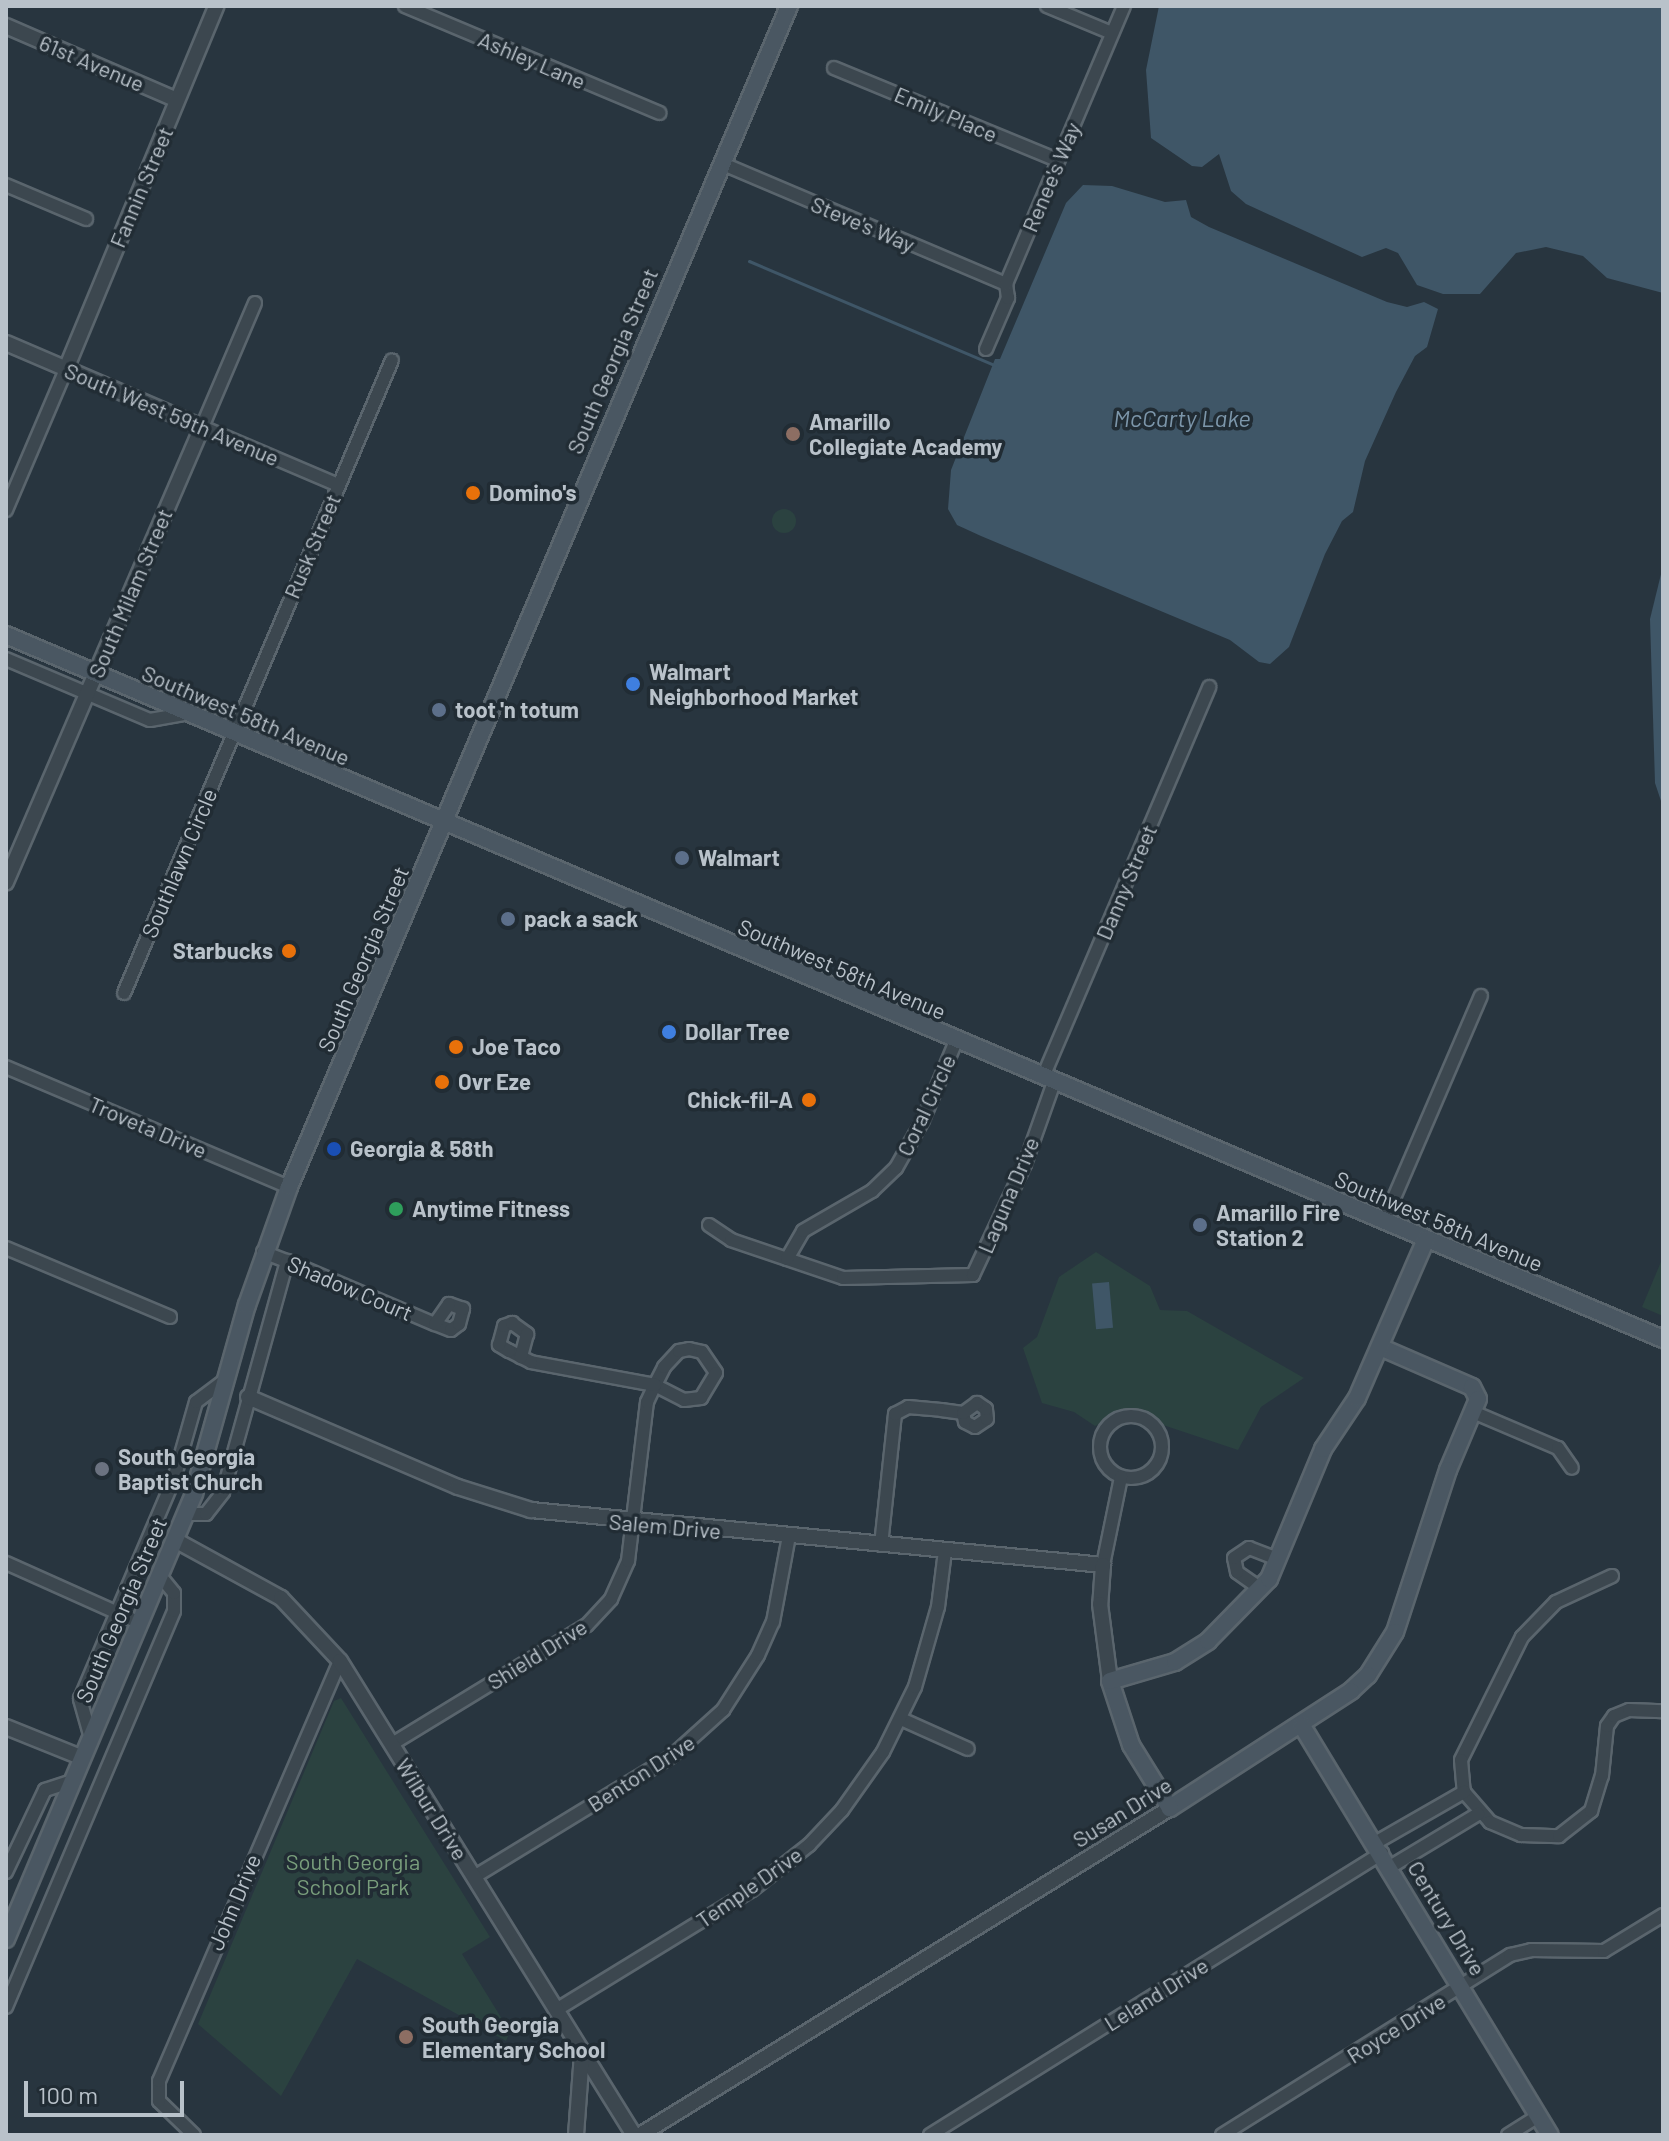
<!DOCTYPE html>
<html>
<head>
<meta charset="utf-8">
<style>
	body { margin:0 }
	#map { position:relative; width:1669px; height:2141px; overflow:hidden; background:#28353f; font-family:Barlow,sans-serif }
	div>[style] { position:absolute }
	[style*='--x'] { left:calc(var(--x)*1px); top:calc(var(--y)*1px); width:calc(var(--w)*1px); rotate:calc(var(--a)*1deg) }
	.green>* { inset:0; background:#2b4240 }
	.round { border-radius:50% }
	.water>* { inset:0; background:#3f5667; transform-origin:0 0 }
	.stream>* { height:3px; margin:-1.5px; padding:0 1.5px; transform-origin:1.5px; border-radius:1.5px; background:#3f5667 }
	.roads { filter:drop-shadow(2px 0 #5a656d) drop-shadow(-2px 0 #5a656d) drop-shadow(0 2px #5a656d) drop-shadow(0 -2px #5a656d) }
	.minor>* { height:12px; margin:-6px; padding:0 6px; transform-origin:6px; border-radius:6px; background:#3c474f }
	.minor>.ring { margin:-6px; padding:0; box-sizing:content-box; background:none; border:12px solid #3c474f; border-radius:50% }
	.tertiary>* { height:14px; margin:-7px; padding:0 7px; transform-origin:7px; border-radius:7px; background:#3c474f }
	.secondary>* { height:16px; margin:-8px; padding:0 8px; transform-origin:8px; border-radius:8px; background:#4a5762 }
	.dots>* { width:22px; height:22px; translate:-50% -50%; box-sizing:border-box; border:4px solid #212c34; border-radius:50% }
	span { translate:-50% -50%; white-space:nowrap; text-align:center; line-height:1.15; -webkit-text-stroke:7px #212c34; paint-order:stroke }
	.street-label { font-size:22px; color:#b9c2ca }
	.poi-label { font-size:22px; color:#b9c2ca; font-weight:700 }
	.left { translate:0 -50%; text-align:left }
	.right { translate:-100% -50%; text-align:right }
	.park-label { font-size:22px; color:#799e7c }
	.water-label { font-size:24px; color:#7c96aa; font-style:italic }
	.frame { position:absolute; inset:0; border:8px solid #b9c2ca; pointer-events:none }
	.scale { position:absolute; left:24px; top:2081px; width:160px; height:36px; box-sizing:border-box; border:4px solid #b9c2ca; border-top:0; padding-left:10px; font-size:24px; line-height:28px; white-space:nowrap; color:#b9c2ca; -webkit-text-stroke:6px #212c34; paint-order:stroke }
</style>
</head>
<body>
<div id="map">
	<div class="green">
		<i class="round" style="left:772px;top:509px;width:24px;height:24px"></i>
		<i style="clip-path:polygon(1096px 1252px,1150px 1286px,1160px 1310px,1187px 1311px,1304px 1378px,1261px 1407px,1238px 1450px,1163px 1425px,1131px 1409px,1095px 1426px,1074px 1412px,1042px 1403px,1023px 1348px,1037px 1337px,1059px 1277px)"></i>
		<i style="clip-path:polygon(1663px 1257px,1663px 1316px,1642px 1307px)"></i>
		<i style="clip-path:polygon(341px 1698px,490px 1937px,462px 1954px,510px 2032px,506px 2041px,357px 1959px,281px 2096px,198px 2024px,334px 1701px)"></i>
	</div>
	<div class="water">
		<i style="clip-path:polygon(1159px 6px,1663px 6px,1663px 293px,1607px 278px,1583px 256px,1546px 247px,1516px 253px,1480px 294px,1443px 294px,1417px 285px,1398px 253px,1386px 248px,1362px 257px,1246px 204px,1231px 191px,1219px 154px,1202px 167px,1192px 166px,1151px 138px,1146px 70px)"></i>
		<i style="clip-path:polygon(1083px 185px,1112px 186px,1165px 202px,1186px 200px,1191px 217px,1209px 227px,1387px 302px,1407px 307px,1424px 302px,1438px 309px,1427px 347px,1415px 356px,1396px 392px,1365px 461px,1353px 512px,1342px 521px,1325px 554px,1289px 647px,1270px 664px,1259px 662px,1230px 640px,981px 536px,957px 525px,948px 509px,951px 470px,995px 359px,1000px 359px,1066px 203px)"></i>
		<i style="clip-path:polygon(1663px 566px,1663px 807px,1655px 783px,1650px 619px)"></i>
		<i style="left:1109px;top:1282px;width:46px;height:17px;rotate:85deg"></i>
	</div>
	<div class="stream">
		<i style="--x:749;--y:261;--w:268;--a:23"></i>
	</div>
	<div class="roads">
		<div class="minor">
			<i style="--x:405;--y:6;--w:276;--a:22.8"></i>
			<i style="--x:1047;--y:6;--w:70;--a:22.6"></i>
			<i style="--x:834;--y:68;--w:241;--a:22.4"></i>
			<i style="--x:721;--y:163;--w:310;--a:23"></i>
			<i style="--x:6;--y:185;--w:87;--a:23"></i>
			<i style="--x:255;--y:303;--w:135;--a:113.1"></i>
			<i style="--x:202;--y:427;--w:148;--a:23.1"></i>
			<i style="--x:986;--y:349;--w:56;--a:-66.7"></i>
			<i style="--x:1008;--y:298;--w:14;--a:-98"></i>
			<i style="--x:1006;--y:284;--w:302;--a:-67"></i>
			<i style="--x:6;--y:510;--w:153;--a:-66.9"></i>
			<i style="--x:6;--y:659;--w:156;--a:23"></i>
			<i style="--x:150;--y:720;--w:40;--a:-10"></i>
			<i style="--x:124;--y:993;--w:687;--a:-67.05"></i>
			<i style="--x:6;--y:1067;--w:307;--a:23"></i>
			<i style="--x:1043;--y:1077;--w:424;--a:-66.9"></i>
			<i style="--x:1384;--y:1221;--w:245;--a:-66.7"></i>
			<i style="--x:709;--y:1225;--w:27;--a:34"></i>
			<i style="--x:731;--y:1240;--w:118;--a:18.7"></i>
			<i style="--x:843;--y:1278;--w:130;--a:-1.3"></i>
			<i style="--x:973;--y:1275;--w:123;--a:-64.9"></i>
			<i style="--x:1025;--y:1164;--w:87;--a:-70.5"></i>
			<i style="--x:6;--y:1248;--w:178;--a:22.8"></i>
			<i style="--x:263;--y:1252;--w:26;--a:21"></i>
			<i style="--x:287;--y:1261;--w:161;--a:23.1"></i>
			<i style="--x:435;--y:1324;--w:17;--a:21"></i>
			<i style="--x:451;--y:1330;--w:10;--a:-37"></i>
			<i style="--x:459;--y:1324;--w:16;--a:-75"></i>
			<i style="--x:463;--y:1309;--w:15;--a:-160"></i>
			<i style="--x:449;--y:1304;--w:24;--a:125"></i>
			<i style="--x:787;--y:1259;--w:32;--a:-60"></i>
			<i style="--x:803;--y:1231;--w:80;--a:-30.1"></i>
			<i style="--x:872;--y:1191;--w:33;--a:-44"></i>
			<i style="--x:896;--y:1168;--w:55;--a:-60.6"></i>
			<i style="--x:923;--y:1120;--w:86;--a:-67.3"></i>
			<i style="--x:689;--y:1349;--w:13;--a:13"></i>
			<i style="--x:702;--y:1352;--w:25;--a:56"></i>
			<i style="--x:716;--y:1373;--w:29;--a:121"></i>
			<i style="--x:701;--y:1398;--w:17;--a:173"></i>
			<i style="--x:684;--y:1400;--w:33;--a:-153"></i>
			<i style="--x:655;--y:1385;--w:20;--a:-63"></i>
			<i style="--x:664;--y:1367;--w:22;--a:-47"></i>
			<i style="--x:679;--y:1351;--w:10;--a:-11"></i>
			<i style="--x:1473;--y:1412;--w:92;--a:23"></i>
			<i style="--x:1558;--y:1448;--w:24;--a:55"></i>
			<i class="ring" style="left:1100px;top:1416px;width:50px;height:50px"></i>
			<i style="--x:186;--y:1514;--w:20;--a:0"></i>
			<i style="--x:206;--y:1514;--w:28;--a:-52"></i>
			<i style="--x:223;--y:1492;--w:240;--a:-74.5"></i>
			<i style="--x:881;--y:1545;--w:132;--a:-83.9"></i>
			<i style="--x:895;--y:1414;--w:15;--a:-28"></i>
			<i style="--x:908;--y:1407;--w:33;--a:5"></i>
			<i style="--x:941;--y:1410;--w:22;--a:8"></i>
			<i style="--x:963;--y:1413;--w:9;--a:77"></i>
			<i style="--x:965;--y:1422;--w:11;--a:27"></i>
			<i style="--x:975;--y:1427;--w:14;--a:-34"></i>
			<i style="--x:987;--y:1419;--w:10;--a:-96"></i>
			<i style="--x:986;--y:1409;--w:11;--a:-146"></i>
			<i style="--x:977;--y:1403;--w:17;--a:144"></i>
			<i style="--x:6;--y:1563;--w:147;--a:24.1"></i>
			<i style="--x:1103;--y:1565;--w:90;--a:-78.4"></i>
			<i style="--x:1612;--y:1576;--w:62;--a:155.1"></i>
			<i style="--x:1556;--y:1602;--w:49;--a:134.2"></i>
			<i style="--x:1522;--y:1637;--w:137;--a:116.4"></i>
			<i style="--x:1461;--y:1760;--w:32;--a:85"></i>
			<i style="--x:1464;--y:1792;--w:40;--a:49"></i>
			<i style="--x:1490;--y:1822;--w:34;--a:23"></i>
			<i style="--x:1521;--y:1835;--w:38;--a:2"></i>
			<i style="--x:1559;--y:1836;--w:41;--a:-38"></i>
			<i style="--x:1591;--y:1811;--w:37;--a:-73"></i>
			<i style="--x:1602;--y:1776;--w:50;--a:-84.3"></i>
			<i style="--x:1607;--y:1726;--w:12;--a:-55"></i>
			<i style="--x:1614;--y:1716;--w:16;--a:-22"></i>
			<i style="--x:1629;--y:1710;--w:34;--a:2"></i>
			<i style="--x:1261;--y:1589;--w:29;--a:-145"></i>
			<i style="--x:1237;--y:1572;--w:14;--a:-102"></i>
			<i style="--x:1234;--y:1558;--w:18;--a:-34"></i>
			<i style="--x:1249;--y:1548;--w:31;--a:21"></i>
			<i style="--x:901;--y:1719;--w:73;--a:24.1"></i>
			<i style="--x:91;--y:1738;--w:41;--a:-105.8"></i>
			<i style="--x:80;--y:1699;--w:239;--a:-66.9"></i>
			<i style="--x:174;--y:1479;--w:80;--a:-74.1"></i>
			<i style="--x:196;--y:1402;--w:40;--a:-37"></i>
			<i style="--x:392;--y:1744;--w:228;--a:-31.4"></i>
			<i style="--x:587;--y:1625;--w:35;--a:-47"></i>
			<i style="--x:611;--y:1599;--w:42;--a:-65.9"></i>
			<i style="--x:628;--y:1561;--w:160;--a:-83.2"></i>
			<i style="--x:647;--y:1402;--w:19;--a:-65"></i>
			<i style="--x:655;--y:1385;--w:126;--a:-169.5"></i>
			<i style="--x:531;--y:1362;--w:25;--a:-153"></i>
			<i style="--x:509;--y:1351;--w:12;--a:-149"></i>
			<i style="--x:499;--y:1345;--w:20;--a:-75"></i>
			<i style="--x:504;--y:1326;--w:9;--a:-21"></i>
			<i style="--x:512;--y:1323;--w:19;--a:36"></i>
			<i style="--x:527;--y:1334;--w:24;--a:105"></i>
			<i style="--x:1375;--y:1843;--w:103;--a:-29.8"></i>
			<i style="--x:1390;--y:1867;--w:103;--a:-31.1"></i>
			<i style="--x:6;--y:1872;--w:91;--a:-64.6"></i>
			<i style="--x:45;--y:1790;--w:29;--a:-18"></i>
			<i style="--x:474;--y:1877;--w:232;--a:-31.4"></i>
			<i style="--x:672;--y:1756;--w:69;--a:-42"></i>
			<i style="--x:723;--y:1710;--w:65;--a:-57.5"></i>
			<i style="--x:758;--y:1655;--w:36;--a:-66"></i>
			<i style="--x:773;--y:1622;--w:87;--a:-79.5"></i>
			<i style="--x:6;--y:2007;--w:430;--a:-67"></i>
			<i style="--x:174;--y:1611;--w:18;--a:-90"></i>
			<i style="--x:174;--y:1593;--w:22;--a:-129"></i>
			<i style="--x:556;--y:2010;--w:230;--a:-31.5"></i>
			<i style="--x:752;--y:1890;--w:73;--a:-38.3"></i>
			<i style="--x:809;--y:1845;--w:48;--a:-46.7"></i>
			<i style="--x:842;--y:1810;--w:71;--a:-54.7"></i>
			<i style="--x:883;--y:1752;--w:72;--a:-63.8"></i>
			<i style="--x:915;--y:1687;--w:83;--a:-74"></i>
			<i style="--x:938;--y:1607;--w:56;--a:-82.9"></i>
			<i style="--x:194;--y:2135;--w:49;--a:-135.8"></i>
			<i style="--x:159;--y:2101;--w:20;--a:-90"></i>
			<i style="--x:159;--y:2081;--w:457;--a:-66.7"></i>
			<i style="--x:930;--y:2135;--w:533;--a:-31.96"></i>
			<i style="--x:1222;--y:2135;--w:340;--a:-32"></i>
			<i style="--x:1510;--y:1955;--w:22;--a:-13"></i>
			<i style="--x:1531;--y:1950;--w:73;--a:0.8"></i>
			<i style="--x:1604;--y:1951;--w:69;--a:-31.4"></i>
			<i style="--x:1508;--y:2135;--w:36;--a:-32"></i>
		</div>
		<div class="tertiary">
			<i style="--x:6;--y:26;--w:186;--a:23.4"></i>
			<i style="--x:6;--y:343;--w:213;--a:23.2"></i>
			<i style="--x:202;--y:427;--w:496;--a:113.3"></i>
			<i style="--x:66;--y:369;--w:393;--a:-67.5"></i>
			<i style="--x:248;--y:1397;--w:228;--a:23.2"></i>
			<i style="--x:458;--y:1487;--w:77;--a:17.5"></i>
			<i style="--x:531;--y:1510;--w:575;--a:5.49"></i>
			<i style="--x:1103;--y:1565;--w:39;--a:94"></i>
			<i style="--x:1100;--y:1604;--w:78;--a:82.6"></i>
			<i style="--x:175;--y:1540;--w:121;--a:28.7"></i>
			<i style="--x:281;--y:1598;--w:86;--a:46.9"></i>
			<i style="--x:340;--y:1661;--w:558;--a:58.19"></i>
			<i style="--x:6;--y:1727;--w:83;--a:21.9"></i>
			<i style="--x:576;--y:2135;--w:81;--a:-85.8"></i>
			<i style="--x:640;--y:2135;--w:623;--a:-31.67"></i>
		</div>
		<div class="secondary">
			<i style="--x:6;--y:635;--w:1800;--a:23.02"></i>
			<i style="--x:1380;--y:1347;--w:100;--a:23.5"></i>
			<i style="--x:1472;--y:1387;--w:13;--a:63"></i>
			<i style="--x:1478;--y:1399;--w:77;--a:112.9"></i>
			<i style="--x:1448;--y:1470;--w:170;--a:108.1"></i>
			<i style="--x:1395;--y:1632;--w:51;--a:122.1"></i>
			<i style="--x:1368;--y:1675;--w:23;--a:137"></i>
			<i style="--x:1351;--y:1691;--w:216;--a:147.1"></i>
			<i style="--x:1170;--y:1808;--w:74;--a:-121.8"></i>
			<i style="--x:1131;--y:1745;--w:67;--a:-108.2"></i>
			<i style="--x:1110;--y:1681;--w:68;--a:-16.3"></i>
			<i style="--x:1175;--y:1662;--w:39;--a:-32"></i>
			<i style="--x:1208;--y:1641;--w:87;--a:-45.5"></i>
			<i style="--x:1269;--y:1579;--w:141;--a:-67.4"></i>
			<i style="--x:1323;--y:1449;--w:61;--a:-56.3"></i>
			<i style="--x:1357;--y:1398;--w:173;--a:-66.5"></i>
			<i style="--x:1302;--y:1726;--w:478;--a:58.8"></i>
			<i style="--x:6;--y:1939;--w:484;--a:-67.1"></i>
			<i style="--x:194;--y:1493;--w:195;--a:-74.3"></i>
			<i style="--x:247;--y:1305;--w:125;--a:-70.4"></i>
			<i style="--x:289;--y:1187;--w:1282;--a:-67.05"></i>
		</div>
	</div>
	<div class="dots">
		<i style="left:793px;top:434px;background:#8d6e63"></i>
		<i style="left:473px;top:493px;background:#e8710a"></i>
		<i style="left:633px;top:684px;background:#3f7fe0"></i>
		<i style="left:439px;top:710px;background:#5c6f8a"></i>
		<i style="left:682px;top:858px;background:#5c6f8a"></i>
		<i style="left:508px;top:919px;background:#5c6f8a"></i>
		<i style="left:289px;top:951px;background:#e8710a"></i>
		<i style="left:669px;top:1032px;background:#3f7fe0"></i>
		<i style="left:456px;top:1047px;background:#e8710a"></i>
		<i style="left:442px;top:1082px;background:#e8710a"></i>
		<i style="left:809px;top:1100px;background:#e8710a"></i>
		<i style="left:334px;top:1149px;background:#1a4fb4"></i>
		<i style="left:396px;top:1209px;background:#2e9e5b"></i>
		<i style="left:1200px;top:1225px;background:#5c6f8a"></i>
		<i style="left:102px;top:1469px;background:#6b7280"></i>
		<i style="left:406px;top:2037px;background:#8d6e63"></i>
	</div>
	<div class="street-label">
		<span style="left:532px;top:60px;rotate:23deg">Ashley Lane</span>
		<span style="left:92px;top:63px;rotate:23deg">61st Avenue</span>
		<span style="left:946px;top:114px;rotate:23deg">Emily Place</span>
		<span style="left:1051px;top:177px;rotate:-67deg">Renee's Way</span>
		<span style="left:141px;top:187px;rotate:-67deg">Fannin Street</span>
		<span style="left:863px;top:224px;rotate:23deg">Steve's Way</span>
		<span style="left:612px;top:361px;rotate:-67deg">South Georgia Street</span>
		<span style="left:172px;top:414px;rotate:23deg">South West 59th Avenue</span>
		<span style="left:312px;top:546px;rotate:-67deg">Rusk Street</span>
		<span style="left:130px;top:593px;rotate:-67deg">South Milam Street</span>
		<span style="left:246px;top:715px;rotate:23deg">Southwest 58th Avenue</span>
		<span style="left:179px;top:863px;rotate:-67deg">Southlawn Circle</span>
		<span style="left:1126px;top:882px;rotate:-67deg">Danny Street</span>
		<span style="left:363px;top:959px;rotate:-67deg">South Georgia Street</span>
		<span style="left:842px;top:969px;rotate:23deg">Southwest 58th Avenue</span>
		<span style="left:926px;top:1105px;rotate:-65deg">Coral Circle</span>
		<span style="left:148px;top:1127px;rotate:23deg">Troveta Drive</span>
		<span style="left:1008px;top:1195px;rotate:-67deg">Laguna Drive</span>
		<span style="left:1439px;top:1221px;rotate:23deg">Southwest 58th Avenue</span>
		<span style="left:350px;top:1288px;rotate:23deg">Shadow Court</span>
		<span style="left:665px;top:1526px;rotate:5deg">Salem Drive</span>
		<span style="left:121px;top:1610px;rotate:-67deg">South Georgia Street</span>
		<span style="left:537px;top:1654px;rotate:-32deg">Shield Drive</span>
		<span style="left:641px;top:1773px;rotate:-33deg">Benton Drive</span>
		<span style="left:432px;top:1809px;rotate:58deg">Wilbur Drive</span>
		<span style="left:1122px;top:1812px;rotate:-32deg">Susan Drive</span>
		<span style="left:749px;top:1887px;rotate:-35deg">Temple Drive</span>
		<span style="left:234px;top:1902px;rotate:-67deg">John Drive</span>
		<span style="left:1447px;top:1918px;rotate:59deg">Century Drive</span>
		<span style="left:1156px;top:1994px;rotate:-32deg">Leland Drive</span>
		<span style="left:1396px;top:2028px;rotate:-32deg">Royce Drive</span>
	</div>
	<div class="poi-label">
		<span class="left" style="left:809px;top:434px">Amarillo<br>Collegiate Academy</span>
		<span class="left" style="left:489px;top:493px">Domino's</span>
		<span class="left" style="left:649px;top:684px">Walmart<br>Neighborhood Market</span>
		<span class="left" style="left:455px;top:710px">toot 'n totum</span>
		<span class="left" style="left:698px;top:858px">Walmart</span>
		<span class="left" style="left:524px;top:919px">pack a sack</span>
		<span class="right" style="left:273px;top:951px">Starbucks</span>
		<span class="left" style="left:685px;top:1032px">Dollar Tree</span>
		<span class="left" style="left:472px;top:1047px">Joe Taco</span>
		<span class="left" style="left:458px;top:1082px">Ovr Eze</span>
		<span class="right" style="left:793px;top:1100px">Chick-fil-A</span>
		<span class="left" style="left:350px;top:1149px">Georgia &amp; 58th</span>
		<span class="left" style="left:412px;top:1209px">Anytime Fitness</span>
		<span class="left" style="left:1216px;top:1225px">Amarillo Fire<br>Station 2</span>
		<span class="left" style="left:118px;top:1469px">South Georgia<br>Baptist Church</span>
		<span class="left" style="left:422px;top:2037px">South Georgia<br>Elementary School</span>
	</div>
	<div class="park-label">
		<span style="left:353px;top:1874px">South Georgia<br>School Park</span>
	</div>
	<div class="water-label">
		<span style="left:1182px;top:418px">McCarty Lake</span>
	</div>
	<div class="frame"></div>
	<div class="scale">100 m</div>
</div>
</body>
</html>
